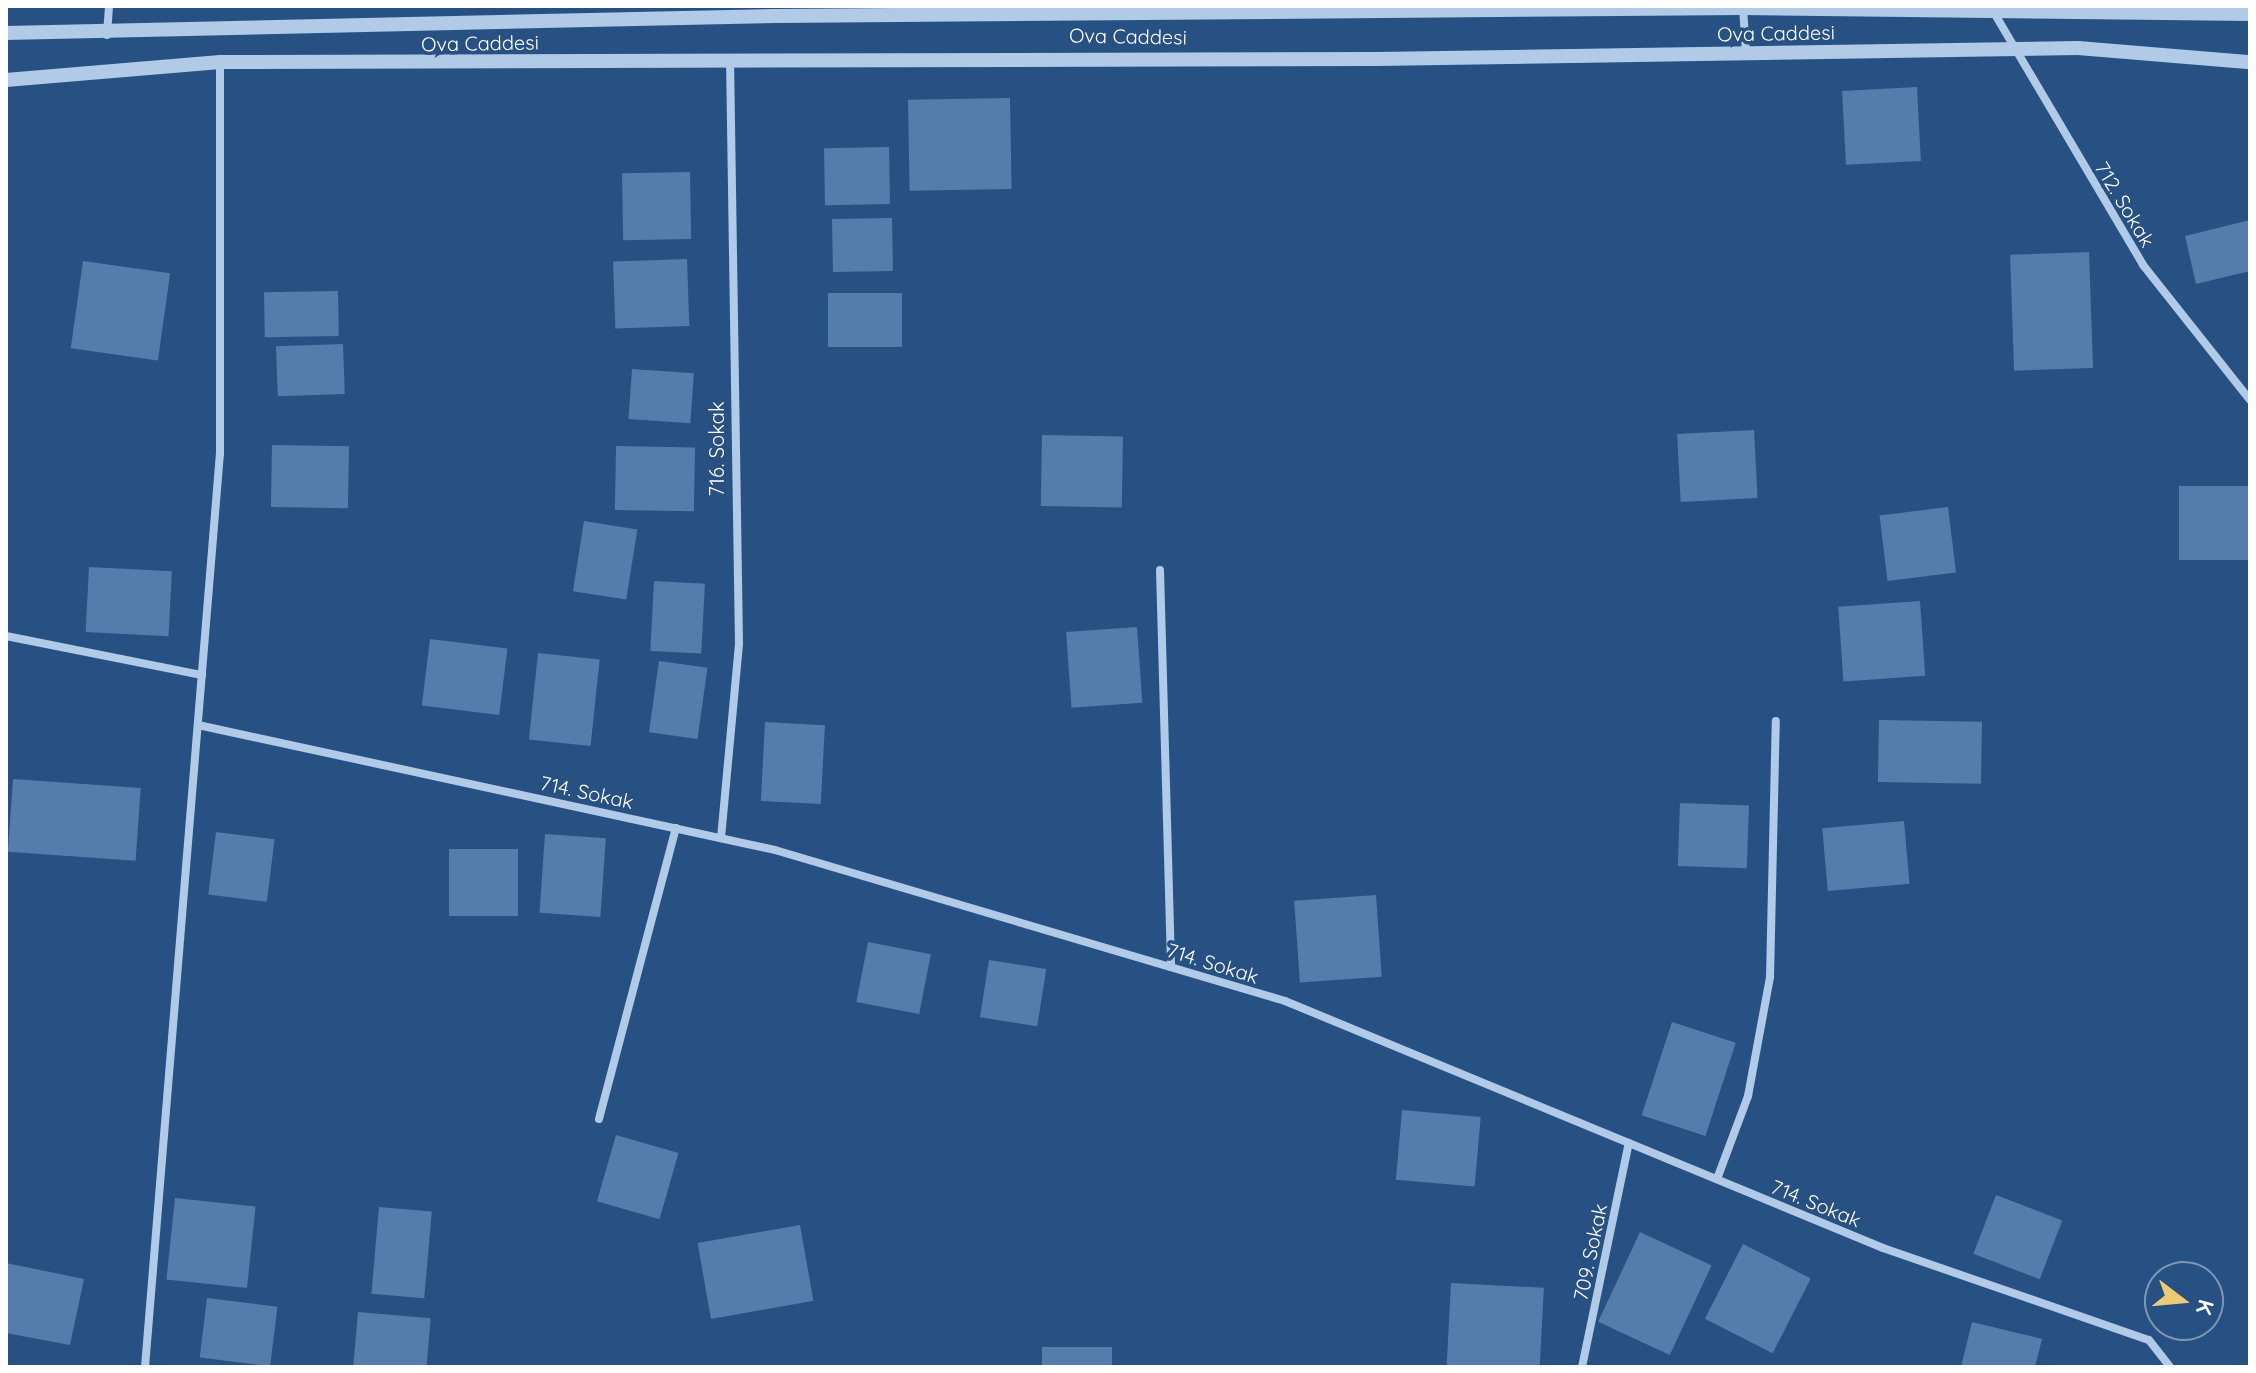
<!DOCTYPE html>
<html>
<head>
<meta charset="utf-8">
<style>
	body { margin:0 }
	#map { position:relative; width:2256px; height:1373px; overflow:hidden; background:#285183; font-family:Quicksand,sans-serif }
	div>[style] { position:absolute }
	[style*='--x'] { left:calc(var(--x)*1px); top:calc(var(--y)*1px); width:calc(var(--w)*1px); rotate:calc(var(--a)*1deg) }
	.building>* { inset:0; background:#547dac; transform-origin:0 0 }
	.minor>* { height:8px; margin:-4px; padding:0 4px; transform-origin:4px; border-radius:4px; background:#b1cae7 }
	.tertiary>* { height:14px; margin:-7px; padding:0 7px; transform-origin:7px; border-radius:7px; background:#b1cae7 }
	span { translate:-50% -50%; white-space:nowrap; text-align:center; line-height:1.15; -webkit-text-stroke:7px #285183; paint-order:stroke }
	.street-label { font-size:20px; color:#fff }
	.frame { position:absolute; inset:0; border:8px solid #fff; pointer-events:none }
	.north { position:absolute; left:2144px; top:1261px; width:80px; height:80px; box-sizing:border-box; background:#285183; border:2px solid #7e97b5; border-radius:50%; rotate:106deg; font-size:22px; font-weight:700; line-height:32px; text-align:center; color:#fff }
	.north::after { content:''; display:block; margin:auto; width:28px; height:36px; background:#eeca77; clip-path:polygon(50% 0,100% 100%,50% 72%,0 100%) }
</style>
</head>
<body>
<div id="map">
	<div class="building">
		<i style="left:1917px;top:87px;width:74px;height:75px;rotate:87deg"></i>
		<i style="left:1010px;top:98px;width:91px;height:102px;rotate:89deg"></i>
		<i style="left:889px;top:147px;width:57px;height:65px;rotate:89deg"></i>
		<i style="left:690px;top:172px;width:67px;height:68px;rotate:89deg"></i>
		<i style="left:892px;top:218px;width:53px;height:60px;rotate:89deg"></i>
		<i style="clip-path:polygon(2250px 220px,2250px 271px,2196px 284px,2185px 236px)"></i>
		<i style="left:2089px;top:252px;width:116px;height:79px;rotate:88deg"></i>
		<i style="left:687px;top:259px;width:67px;height:74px;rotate:88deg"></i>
		<i style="left:83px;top:261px;width:88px;height:88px;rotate:8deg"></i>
		<i style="left:338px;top:291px;width:45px;height:74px;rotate:89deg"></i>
		<i style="left:828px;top:293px;width:74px;height:54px"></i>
		<i style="left:343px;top:344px;width:50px;height:67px;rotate:88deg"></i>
		<i style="left:632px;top:369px;width:62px;height:50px;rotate:4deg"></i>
		<i style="left:1754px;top:430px;width:68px;height:77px;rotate:87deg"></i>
		<i style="left:1042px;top:435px;width:81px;height:71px;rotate:1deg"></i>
		<i style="left:272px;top:445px;width:77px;height:62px;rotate:1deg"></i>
		<i style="left:616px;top:446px;width:79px;height:64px;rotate:1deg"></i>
		<i style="left:2250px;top:486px;width:74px;height:71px;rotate:90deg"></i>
		<i style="left:1948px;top:507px;width:66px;height:69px;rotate:83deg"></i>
		<i style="left:584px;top:521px;width:54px;height:71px;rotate:9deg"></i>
		<i style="left:89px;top:567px;width:83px;height:65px;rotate:3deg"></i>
		<i style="left:654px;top:581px;width:51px;height:70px;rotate:3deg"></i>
		<i style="left:1920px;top:601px;width:75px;height:82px;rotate:86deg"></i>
		<i style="left:1137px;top:627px;width:76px;height:71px;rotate:86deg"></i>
		<i style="left:430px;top:639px;width:78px;height:67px;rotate:7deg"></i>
		<i style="left:538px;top:653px;width:62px;height:87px;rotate:6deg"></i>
		<i style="left:659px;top:661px;width:49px;height:72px;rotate:8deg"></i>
		<i style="left:1879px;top:720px;width:103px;height:62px;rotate:1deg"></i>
		<i style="left:765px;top:722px;width:60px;height:79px;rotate:3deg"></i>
		<i style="left:13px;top:779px;width:128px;height:73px;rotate:4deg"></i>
		<i style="left:1680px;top:803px;width:69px;height:63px;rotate:2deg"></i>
		<i style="left:1904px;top:821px;width:63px;height:82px;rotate:85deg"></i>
		<i style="left:216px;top:832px;width:59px;height:63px;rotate:7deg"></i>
		<i style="left:545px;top:834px;width:61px;height:79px;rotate:4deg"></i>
		<i style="left:449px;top:849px;width:69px;height:67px"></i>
		<i style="left:1376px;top:895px;width:82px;height:82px;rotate:86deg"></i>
		<i style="left:868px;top:942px;width:64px;height:61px;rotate:11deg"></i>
		<i style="left:989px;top:960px;width:58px;height:58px;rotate:9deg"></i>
		<i style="left:1672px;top:1022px;width:67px;height:98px;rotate:18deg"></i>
		<i style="left:1402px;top:1110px;width:79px;height:70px;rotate:5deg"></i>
		<i style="left:616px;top:1135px;width:65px;height:69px;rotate:16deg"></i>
		<i style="left:1996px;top:1195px;width:71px;height:63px;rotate:21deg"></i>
		<i style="left:175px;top:1198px;width:81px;height:82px;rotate:6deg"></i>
		<i style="left:379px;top:1207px;width:53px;height:87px;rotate:5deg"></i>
		<i style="left:800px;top:1225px;width:77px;height:104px;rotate:80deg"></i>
		<i style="left:1640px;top:1232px;width:79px;height:99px;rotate:25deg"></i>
		<i style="left:1743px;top:1244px;width:76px;height:84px;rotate:27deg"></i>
		<i style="clip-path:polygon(6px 1263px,84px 1279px,70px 1345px,6px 1333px)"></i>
		<i style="left:1451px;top:1283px;width:93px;height:84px;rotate:3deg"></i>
		<i style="left:207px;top:1298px;width:71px;height:60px;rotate:7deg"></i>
		<i style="left:358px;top:1312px;width:73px;height:55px;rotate:5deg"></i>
		<i style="clip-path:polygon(1972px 1322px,2042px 1339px,2035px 1367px,1961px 1367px)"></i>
		<i style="left:1112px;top:1347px;width:20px;height:70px;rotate:90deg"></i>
	</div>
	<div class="minor">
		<i style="--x:1743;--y:7;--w:46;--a:86.3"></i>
		<i style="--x:1993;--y:11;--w:295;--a:59.4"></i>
		<i style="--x:2143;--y:265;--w:172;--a:51.6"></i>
		<i style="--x:107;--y:35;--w:29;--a:-86"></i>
		<i style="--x:1160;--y:570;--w:397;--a:88.4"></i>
		<i style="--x:6;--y:636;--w:200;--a:11.3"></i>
		<i style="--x:198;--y:725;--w:590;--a:12.22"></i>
		<i style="--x:775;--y:850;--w:532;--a:16.49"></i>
		<i style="--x:1285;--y:1001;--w:647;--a:22.44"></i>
		<i style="--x:1883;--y:1248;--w:281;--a:19.1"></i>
		<i style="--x:2149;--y:1340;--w:34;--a:52"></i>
		<i style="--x:721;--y:838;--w:195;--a:-84.7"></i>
		<i style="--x:739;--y:644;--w:584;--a:-90.88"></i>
		<i style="--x:599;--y:1119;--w:301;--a:-75.2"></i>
		<i style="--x:1717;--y:1179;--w:89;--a:-69.5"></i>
		<i style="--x:1748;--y:1096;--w:121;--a:-79.5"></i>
		<i style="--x:1770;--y:977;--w:256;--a:-88.7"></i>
		<i style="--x:145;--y:1367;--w:917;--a:-85.31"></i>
		<i style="--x:220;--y:453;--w:391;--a:-90"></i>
		<i style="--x:1582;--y:1367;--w:229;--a:-78.2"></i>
	</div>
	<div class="tertiary">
		<i style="--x:6;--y:33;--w:769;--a:-1.27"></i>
		<i style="--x:775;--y:16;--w:968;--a:-0.47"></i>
		<i style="--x:1743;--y:8;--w:507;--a:0.68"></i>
		<i style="--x:6;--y:80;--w:215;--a:-4.8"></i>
		<i style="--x:220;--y:62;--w:1156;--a:-0.15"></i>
		<i style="--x:1376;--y:59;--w:702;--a:-0.9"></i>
		<i style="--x:2078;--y:48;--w:173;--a:4.7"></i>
	</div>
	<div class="street-label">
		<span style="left:1776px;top:33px;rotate:-1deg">Ova Caddesi</span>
		<span style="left:1128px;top:36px;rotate:1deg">Ova Caddesi</span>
		<span style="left:480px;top:43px;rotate:-1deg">Ova Caddesi</span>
		<span style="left:2125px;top:204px;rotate:59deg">712. Sokak</span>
		<span style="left:716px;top:449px;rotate:-90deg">716. Sokak</span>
		<span style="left:587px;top:792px;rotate:12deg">714. Sokak</span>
		<span style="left:1213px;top:963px;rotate:17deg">714. Sokak</span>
		<span style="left:1816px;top:1203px;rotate:22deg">714. Sokak</span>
		<span style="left:1590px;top:1252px;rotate:-78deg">709. Sokak</span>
	</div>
	<div class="frame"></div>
	<div class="north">K</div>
</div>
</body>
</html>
